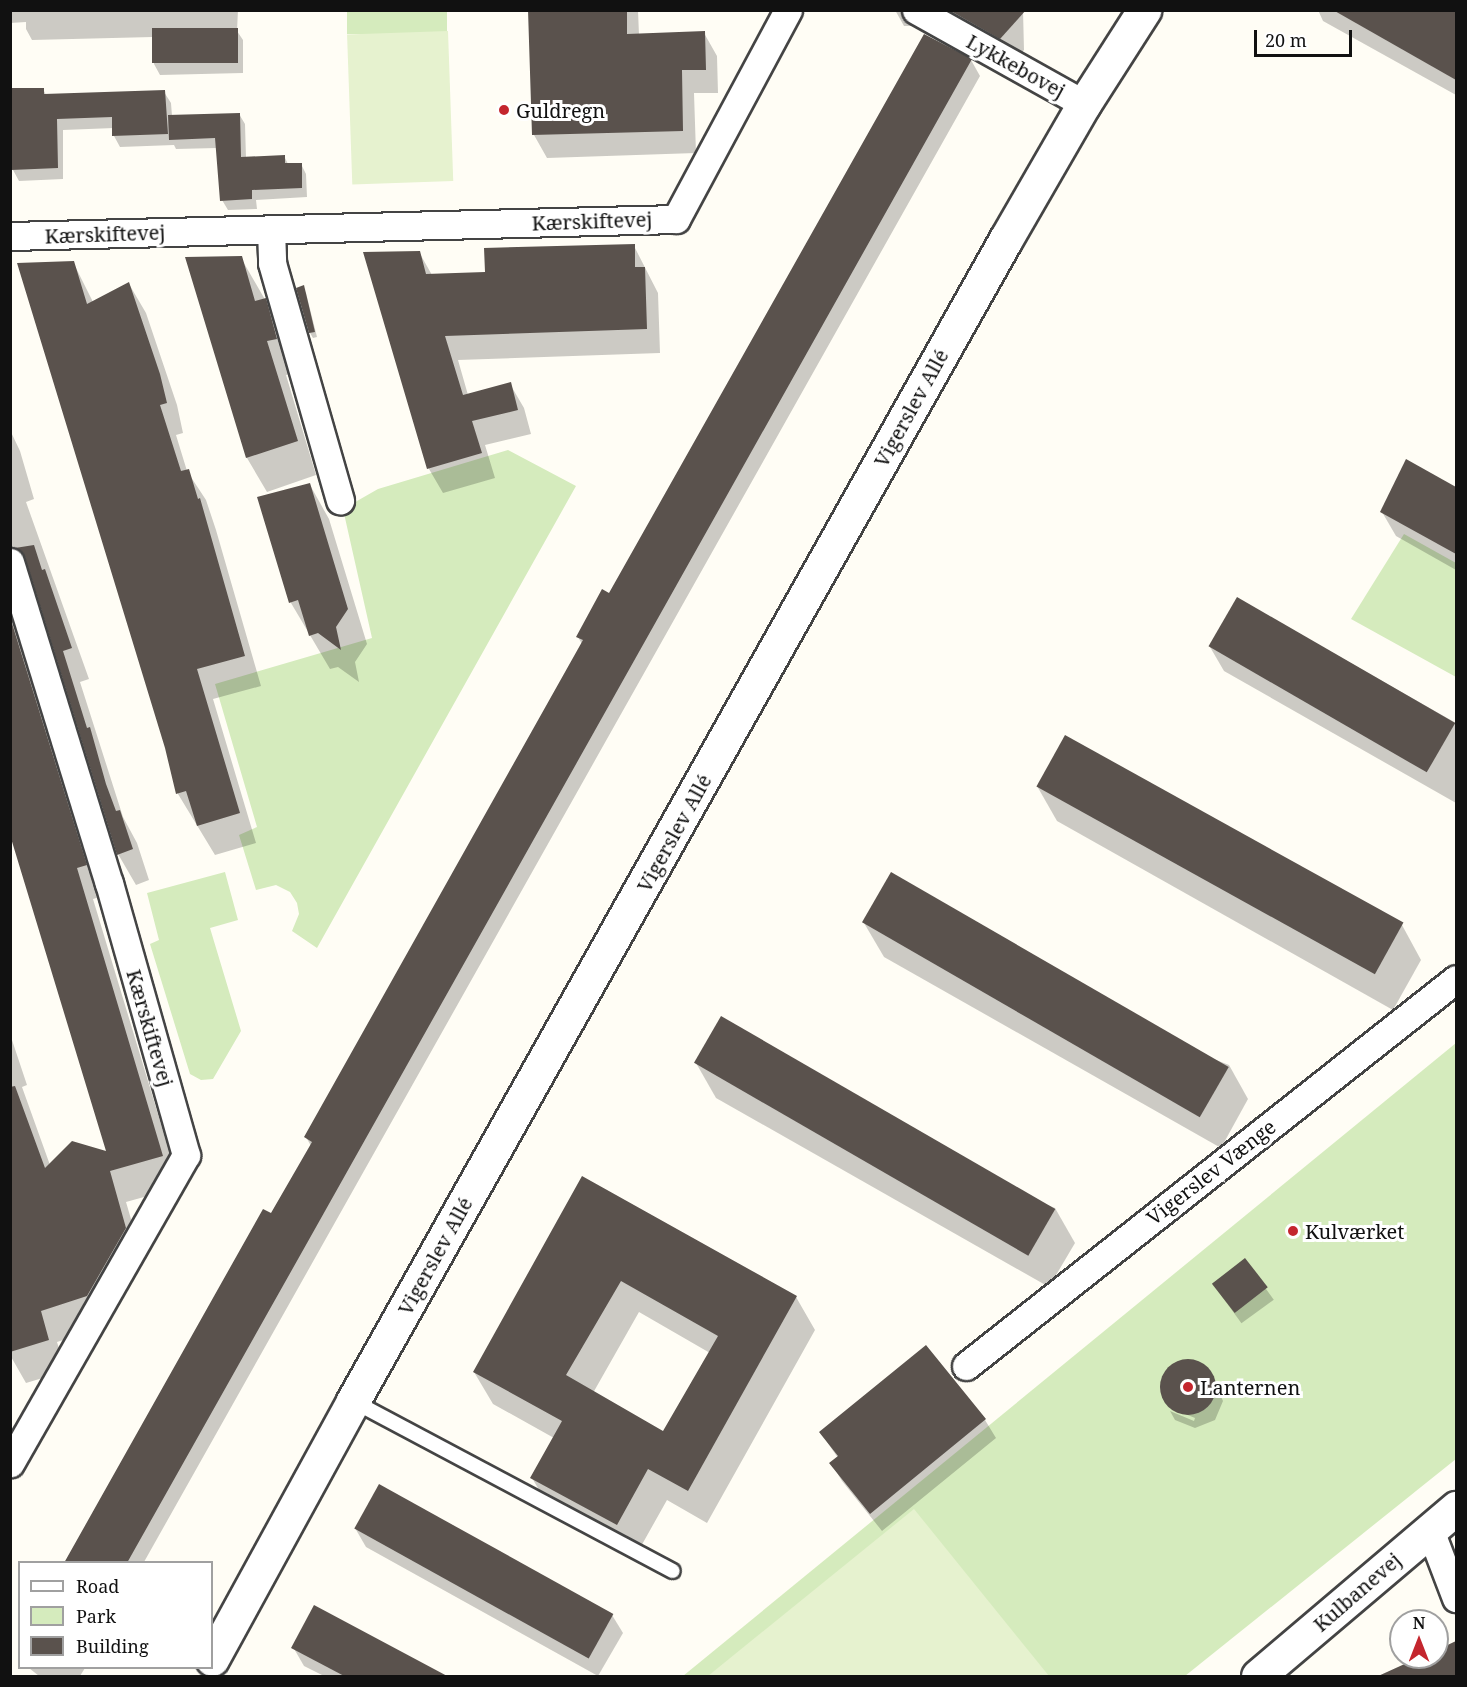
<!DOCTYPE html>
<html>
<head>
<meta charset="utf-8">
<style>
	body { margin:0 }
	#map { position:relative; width:1467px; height:1687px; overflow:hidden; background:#fffdf5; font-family:"Noto Serif",serif }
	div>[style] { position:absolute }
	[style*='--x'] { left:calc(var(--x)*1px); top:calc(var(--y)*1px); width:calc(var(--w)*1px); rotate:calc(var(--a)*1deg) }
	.green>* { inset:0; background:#d5ebbd; transform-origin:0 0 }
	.pitch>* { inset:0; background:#e6f2cf; transform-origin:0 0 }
	.shadow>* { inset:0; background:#0003; transform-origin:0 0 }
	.building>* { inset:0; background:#5a524d; transform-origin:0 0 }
	.round { border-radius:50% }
	.roads { filter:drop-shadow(2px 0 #444) drop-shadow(-2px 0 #444) drop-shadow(0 2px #444) drop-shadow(0 -2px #444) }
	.service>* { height:14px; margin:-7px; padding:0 7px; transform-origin:7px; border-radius:7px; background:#fff }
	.minor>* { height:27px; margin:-13.5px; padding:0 13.5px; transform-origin:13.5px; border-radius:13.5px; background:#fff }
	.tertiary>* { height:33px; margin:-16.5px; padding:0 16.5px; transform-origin:16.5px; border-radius:16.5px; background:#fff }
	.dots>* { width:16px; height:16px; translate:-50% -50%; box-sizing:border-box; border:3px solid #fff; border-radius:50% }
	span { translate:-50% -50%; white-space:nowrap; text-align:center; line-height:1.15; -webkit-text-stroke:6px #fff; paint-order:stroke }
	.street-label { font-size:20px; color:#111 }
	.poi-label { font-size:20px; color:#111 }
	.left { translate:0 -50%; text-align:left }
	.frame { position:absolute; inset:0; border:12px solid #111; pointer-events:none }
	.legend { position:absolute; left:18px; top:1561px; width:195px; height:108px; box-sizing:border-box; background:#fff; border:2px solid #a0a0a0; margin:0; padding:8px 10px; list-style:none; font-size:18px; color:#111 }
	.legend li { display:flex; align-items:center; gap:12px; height:30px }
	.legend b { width:30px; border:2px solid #a0a0a0 }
	.north { position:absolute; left:1389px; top:1609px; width:60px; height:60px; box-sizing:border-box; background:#fff; border:2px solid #a0a0a0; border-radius:50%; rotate:0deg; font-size:16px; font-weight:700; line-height:24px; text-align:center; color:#111 }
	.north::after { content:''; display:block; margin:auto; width:21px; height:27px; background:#c4262e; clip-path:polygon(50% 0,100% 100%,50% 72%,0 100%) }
	.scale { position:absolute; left:1254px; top:30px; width:98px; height:27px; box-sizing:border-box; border:3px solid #111; border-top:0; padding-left:8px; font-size:18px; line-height:21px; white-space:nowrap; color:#111; -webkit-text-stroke:4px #fff; paint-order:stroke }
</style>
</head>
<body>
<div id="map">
	<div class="green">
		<i style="left:347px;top:11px;width:100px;height:23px"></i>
		<i style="clip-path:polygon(508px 450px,576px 486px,317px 948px,292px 931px,299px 914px,297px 903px,290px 892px,276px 885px,256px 890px,239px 835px,257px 827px,215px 684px,372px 638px,343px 509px,378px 489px)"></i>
		<i style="clip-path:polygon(1404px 534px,1456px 563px,1456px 677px,1351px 619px)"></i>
		<i style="clip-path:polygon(225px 872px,238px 920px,210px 928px,241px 1031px,213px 1079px,201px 1080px,190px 1074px,150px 944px,159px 940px,147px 893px)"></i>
		<i style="clip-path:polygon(1456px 1043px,1456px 1459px,1185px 1676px,683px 1676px)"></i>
	</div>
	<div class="pitch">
		<i style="left:448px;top:31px;width:150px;height:101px;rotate:88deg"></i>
		<i style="clip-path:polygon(914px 1509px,1049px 1676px,708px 1676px)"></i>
	</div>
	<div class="shadow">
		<i style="clip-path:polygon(10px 10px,238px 10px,237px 31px,243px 40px,243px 73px,160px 75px,154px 64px,153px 37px,32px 40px,26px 29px,26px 22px,10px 23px)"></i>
		<i style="clip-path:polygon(530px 10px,638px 10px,639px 35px,704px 33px,717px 56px,718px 93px,694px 93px,696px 153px,547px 158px,534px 135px)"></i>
		<i style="clip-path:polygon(895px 10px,1023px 10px,1024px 50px,1013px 61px,929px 17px,916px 26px,904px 26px)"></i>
		<i style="clip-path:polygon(1318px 10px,1449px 10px,1456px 15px,1456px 95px,1323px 21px)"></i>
		<i style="clip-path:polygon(971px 60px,980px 76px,144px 1562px,65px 1562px,311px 1146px,306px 1137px,582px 644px,578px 637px,610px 595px)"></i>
		<i style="clip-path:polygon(43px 89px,46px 95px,164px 92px,171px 103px,172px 116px,239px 114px,245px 124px,246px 158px,284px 156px,288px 164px,301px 164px,306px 174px,307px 197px,256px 200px,257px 209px,228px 210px,222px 200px,217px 148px,176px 149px,174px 145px,120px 147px,114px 136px,114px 128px,63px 130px,63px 179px,19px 181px,13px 170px,13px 156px,10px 156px,10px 121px)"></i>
		<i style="clip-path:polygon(634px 246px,658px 293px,660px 353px,458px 360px,468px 395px,510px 384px,524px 408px,531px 434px,485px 445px,495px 478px,443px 493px,429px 469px,365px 254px,419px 252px,432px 275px,487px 273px)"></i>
		<i style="clip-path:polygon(241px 258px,285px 334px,296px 373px,286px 375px,316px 475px,267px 492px,247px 458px)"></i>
		<i style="clip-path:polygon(73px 262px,93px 302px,129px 284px,146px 313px,177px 405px,183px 433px,176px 435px,187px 471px,206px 500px,216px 530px,261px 686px,213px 699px,256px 843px,215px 855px,178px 794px)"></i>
		<i style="clip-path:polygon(303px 287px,306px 293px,317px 337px,313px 338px,310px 333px)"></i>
		<i style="clip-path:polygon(10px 430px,20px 451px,34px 499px,26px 502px,89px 679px,80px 682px,123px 817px,137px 843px,149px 880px,136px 885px,118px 854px,33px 577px,16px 582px,103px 896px,93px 899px,180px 1187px,126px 1202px,143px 1260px,104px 1327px,57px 1342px,66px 1371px,26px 1383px,10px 1355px,10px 1034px,27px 1085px,22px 1087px,50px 1165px,108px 1153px,10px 830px)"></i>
		<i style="clip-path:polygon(1407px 461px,1456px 489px,1456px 570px,1396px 536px,1382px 512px)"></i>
		<i style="clip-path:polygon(310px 485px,329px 519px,367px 644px,355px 662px,359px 682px,338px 667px,330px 669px,291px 603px,259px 498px)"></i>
		<i style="clip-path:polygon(1238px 599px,1456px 723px,1456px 803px,1224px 671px,1210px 647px)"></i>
		<i style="clip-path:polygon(1037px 786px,1402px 925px,1421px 960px,1393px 1010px,1057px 821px)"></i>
		<i style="clip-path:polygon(864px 923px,1229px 1065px,1248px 1099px,1221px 1148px,884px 957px)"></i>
		<i style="clip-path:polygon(696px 1063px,1055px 1208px,1075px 1243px,1049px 1287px,716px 1098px)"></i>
		<i style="clip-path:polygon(evenodd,582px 1178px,796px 1297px,815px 1330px,707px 1523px,667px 1500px,635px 1557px,551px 1510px,532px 1478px,554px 1438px,493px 1404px,474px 1372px,582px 1178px,639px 1312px,710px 1353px,664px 1433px,593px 1393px,639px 1312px)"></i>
		<i style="left:1245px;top:1260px;width:49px;height:40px;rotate:54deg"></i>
		<i style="clip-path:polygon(926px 1347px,985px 1420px,996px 1438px,882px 1531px,842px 1481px,831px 1463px,838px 1458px,821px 1433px)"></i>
		<i style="clip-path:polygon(1188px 1360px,1208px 1368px,1223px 1401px,1215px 1420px,1195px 1428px,1175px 1420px,1170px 1411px,1194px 1421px,1195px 1418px,1168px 1407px,1160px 1387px,1168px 1367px)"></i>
		<i style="clip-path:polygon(355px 1528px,612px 1615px,623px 1633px,598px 1676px,366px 1547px)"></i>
		<i style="clip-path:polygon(293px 1647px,446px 1676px,324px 1676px,304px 1666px)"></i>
		<i style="clip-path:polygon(29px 1668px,85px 1668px,80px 1676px,39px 1676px)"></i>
	</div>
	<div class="building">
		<i style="clip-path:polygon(528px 10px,627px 10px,627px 34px,705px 31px,706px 70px,682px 70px,683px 131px,532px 135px)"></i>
		<i style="clip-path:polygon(949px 10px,1026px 10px,1000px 39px)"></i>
		<i style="clip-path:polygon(1333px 10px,1456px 10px,1456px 80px)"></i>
		<i style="left:238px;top:28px;width:35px;height:86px;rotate:90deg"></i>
		<i style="clip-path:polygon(924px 34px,972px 59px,311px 1236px,127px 1563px,64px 1563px,263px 1209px,271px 1213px,312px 1142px,304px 1137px,583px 640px,576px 637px,602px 589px,609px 593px)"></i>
		<i style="clip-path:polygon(10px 88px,44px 88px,44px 94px,165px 90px,168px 134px,112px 136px,112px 117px,57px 119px,58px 168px,11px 170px)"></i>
		<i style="clip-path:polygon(240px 113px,241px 157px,285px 155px,285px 163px,302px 163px,302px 188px,252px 190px,252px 199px,220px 201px,215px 138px,169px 140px,168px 115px)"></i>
		<i style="clip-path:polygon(635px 244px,635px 267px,645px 267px,647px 329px,445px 336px,463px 395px,511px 382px,518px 410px,472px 421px,482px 453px,427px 469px,363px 252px,420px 251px,426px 274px,485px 272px,484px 248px)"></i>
		<i style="clip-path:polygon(242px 256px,255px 301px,266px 298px,277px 339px,267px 341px,298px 441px,246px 458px,185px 257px)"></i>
		<i style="clip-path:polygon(74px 261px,87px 304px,129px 282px,160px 374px,167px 403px,160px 405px,181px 471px,189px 469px,198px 499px,200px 498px,245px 656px,197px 669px,240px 813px,197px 826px,186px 791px,176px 794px,165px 748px,17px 263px)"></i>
		<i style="clip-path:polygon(304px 285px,315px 332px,309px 333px,296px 288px)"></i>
		<i style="clip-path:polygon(1406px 459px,1456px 487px,1456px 554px,1380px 512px)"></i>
		<i style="clip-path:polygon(310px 483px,348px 609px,336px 627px,341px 650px,318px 633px,309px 636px,298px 600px,289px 603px,257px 497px)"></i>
		<i style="clip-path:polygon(34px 545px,42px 570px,45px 569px,72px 648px,63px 651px,87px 728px,90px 727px,106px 784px,116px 811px,120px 810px,133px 849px,117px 855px,25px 557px,15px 548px)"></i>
		<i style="left:1237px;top:597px;width:252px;height:57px;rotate:30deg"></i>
		<i style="clip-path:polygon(10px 617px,87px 865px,77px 868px,163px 1156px,110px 1171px,126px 1228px,87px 1296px,41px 1311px,49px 1340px,10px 1352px,10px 1087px,15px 1086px,45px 1168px,72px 1141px,106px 1151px,10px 835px)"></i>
		<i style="left:1065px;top:735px;width:387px;height:59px;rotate:29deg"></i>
		<i style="left:891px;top:872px;width:390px;height:58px;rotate:30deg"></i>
		<i style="left:721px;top:1016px;width:386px;height:54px;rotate:30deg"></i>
		<i style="clip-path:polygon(evenodd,582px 1176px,797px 1296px,688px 1491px,648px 1469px,617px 1525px,530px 1478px,562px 1421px,473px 1372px,582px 1176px,621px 1281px,718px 1336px,663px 1431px,566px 1375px,621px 1281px)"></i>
		<i style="left:1245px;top:1258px;width:37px;height:42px;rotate:52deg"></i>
		<i style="clip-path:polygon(926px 1345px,986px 1419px,870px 1514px,829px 1463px,838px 1456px,819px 1432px)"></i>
		<i class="round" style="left:1160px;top:1359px;width:56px;height:56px"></i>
		<i style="left:379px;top:1484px;width:268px;height:51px;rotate:29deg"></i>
		<i style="clip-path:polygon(314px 1605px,449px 1677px,346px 1677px,291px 1648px)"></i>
		<i style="clip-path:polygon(1456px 1641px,1456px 1677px,1376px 1677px,1420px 1657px,1437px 1657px,1437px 1650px)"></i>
	</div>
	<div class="roads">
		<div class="service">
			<i style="--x:353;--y:1401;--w:362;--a:28"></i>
		</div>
		<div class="minor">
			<i style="--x:916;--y:10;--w:193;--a:29.2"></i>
			<i style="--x:271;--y:229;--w:34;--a:88"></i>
			<i style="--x:272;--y:263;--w:247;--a:74"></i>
			<i style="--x:10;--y:236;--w:666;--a:-1.46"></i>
			<i style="--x:676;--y:219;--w:237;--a:-61.8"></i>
			<i style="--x:10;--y:562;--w:336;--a:72.9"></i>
			<i style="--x:109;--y:883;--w:283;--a:74.2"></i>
			<i style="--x:186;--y:1155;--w:355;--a:119.7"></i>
			<i style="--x:966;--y:1366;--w:624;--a:-38.3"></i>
			<i style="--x:1430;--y:1530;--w:73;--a:69.1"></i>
		</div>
		<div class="tertiary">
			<i style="--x:212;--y:1659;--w:294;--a:-61.3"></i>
			<i style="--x:353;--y:1401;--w:1333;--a:-60.67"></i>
			<i style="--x:1006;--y:239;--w:156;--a:-60"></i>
			<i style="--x:1084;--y:104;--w:112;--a:-57.4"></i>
			<i style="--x:1258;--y:1676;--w:260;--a:-40.3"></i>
		</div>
	</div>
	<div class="dots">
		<i style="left:504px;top:110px;background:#c4262e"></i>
		<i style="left:1293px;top:1231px;background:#c4262e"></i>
		<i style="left:1188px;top:1387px;background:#c4262e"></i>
	</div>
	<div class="street-label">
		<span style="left:1016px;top:66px;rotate:29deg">Lykkebovej</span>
		<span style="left:592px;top:221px;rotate:-2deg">Kærskiftevej</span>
		<span style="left:105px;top:234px;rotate:-2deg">Kærskiftevej</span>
		<span style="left:911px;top:408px;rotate:-61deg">Vigerslev Allé</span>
		<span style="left:674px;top:833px;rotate:-61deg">Vigerslev Allé</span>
		<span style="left:150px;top:1028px;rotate:74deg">Kærskiftevej</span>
		<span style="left:1211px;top:1172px;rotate:-38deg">Vigerslev Vænge</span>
		<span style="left:435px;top:1256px;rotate:-61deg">Vigerslev Allé</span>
		<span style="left:1357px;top:1592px;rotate:-41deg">Kulbanevej</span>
	</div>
	<div class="poi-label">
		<span class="left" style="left:516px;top:110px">Guldregn</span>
		<span class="left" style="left:1305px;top:1231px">Kulværket</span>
		<span class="left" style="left:1200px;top:1387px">Lanternen</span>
	</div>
	<div class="frame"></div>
	<ul class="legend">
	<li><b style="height:8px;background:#fff"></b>Road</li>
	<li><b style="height:16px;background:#d5ebbd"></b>Park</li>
	<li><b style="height:16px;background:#5a524d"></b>Building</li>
	</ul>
	<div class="north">N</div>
	<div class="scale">20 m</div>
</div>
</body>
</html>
